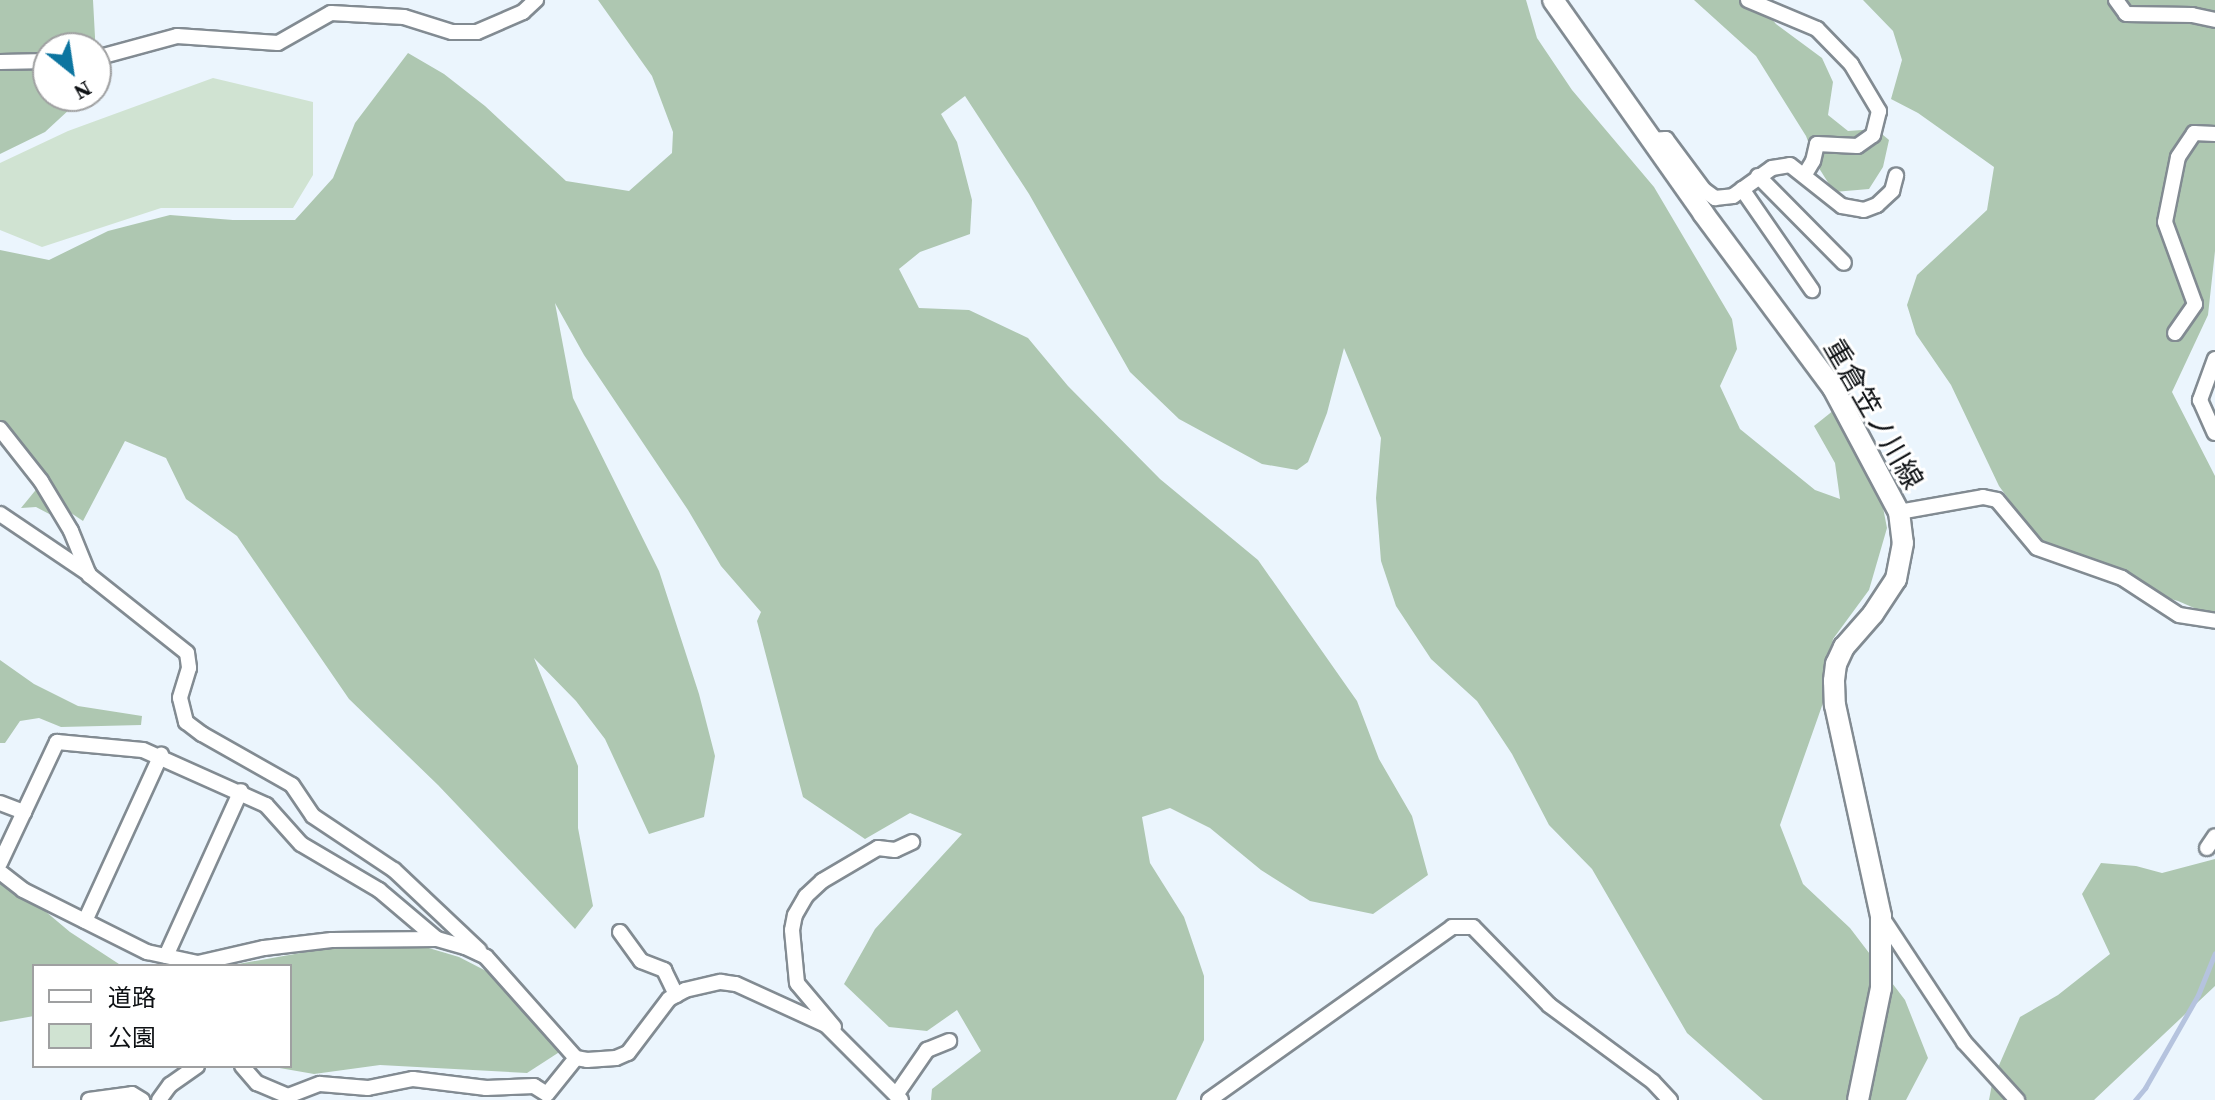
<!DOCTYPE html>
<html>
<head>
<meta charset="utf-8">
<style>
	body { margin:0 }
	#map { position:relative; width:2215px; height:1100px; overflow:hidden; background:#ebf5fd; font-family:"Source Serif 4","Noto Sans JP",serif }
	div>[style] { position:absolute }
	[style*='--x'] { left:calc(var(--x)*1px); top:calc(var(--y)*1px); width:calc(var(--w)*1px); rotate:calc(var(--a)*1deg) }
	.green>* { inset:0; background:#d0e3d2 }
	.forest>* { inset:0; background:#aec7b1 }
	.stream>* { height:5px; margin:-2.5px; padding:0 2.5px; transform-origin:2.5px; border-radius:2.5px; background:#b5c3de }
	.roads { filter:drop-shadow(2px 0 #828b92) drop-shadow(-2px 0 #828b92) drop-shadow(0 2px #828b92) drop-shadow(0 -2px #828b92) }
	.street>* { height:14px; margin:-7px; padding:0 7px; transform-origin:7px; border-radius:7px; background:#fff }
	.secondary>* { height:20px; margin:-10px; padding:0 10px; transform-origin:10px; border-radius:10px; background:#fff }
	span { translate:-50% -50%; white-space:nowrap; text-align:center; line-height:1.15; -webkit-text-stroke:6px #fff; paint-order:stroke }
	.street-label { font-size:28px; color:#0e1114 }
	.legend { position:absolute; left:32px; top:964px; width:260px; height:104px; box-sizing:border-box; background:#fff; border:2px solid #9fa0a1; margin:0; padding:10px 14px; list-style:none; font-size:24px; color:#0e1114 }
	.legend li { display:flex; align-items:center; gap:16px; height:40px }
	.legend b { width:40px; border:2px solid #9fa0a1 }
	.north { position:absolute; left:32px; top:32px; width:80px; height:80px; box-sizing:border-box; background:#fff; border:2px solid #9fa0a1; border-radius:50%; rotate:150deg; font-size:22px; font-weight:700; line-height:32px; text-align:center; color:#0e1114 }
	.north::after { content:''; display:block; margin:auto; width:28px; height:36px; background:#0c75a0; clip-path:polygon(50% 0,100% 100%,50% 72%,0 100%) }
</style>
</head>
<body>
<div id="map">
	<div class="green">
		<i style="clip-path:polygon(213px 78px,313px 102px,313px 175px,293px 208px,161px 208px,42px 247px,0 230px,0 163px,68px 131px)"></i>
	</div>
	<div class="forest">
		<i style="clip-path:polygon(0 0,93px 0,95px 37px,95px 48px,48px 48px,48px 96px,84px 96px,45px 132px,0 154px)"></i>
		<i style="clip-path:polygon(598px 0,1526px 0,1537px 38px,1572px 90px,1654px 187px,1732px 319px,1737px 349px,1720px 386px,1740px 429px,1815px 490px,1840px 499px,1835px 463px,1814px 426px,1834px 410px,1875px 466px,1887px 528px,1869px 590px,1833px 639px,1823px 703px,1780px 825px,1803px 884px,1850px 928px,1905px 1000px,1928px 1058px,1906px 1100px,1763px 1100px,1687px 1033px,1592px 869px,1549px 825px,1512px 754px,1477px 701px,1431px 659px,1396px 606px,1381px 561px,1376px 498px,1381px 438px,1344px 348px,1327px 413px,1308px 462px,1297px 470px,1262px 464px,1179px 419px,1130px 372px,1029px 194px,965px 96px,941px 114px,957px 142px,972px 200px,970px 234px,920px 252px,899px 269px,919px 308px,969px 310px,1028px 338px,1068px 386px,1160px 479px,1258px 560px,1357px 701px,1379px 759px,1412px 816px,1428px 875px,1373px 914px,1310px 901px,1261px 870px,1210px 828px,1170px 808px,1142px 817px,1150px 863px,1184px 917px,1204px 976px,1204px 1040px,1176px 1100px,931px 1100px,932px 1089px,981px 1051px,957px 1010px,927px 1031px,889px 1027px,844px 984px,875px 929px,962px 834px,910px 813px,865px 839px,803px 797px,757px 621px,761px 612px,721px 566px,688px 510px,584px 355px,555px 303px,573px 398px,659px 571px,699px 694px,715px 756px,704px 817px,649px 834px,605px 739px,576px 701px,534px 658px,578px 766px,578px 828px,593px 906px,575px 929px,438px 785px,349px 699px,237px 536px,186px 499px,166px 458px,125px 441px,83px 521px,71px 513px,53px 516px,36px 507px,21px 508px,39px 486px,0 442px,0 250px,49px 260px,108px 231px,170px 215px,233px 220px,295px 220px,333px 178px,355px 123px,408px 53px,444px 74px,485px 106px,566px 181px,629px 191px,672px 153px,673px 132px,652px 76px)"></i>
		<i style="clip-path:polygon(1694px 0,1756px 0,1776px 24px,1822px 58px,1833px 82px,1828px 115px,1848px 131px,1876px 129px,1889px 140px,1883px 167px,1869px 189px,1834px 192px,1817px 165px,1806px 136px,1756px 56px)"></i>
		<i style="clip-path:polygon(1863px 0,2215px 0,2215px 251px,2208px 315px,2172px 392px,2215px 476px,2215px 617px,2178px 601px,2149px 593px,2063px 554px,2037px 538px,1999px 486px,1951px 385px,1916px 334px,1907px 305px,1917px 275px,1987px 210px,1994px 167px,1918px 113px,1891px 99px,1902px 60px,1893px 31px)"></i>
		<i style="clip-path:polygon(0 660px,34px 684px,78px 706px,142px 716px,141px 725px,61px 727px,39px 718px,20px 721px,5px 743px,0 743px)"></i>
		<i style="clip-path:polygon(2215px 859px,2215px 986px,2094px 1100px,1989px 1100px,1993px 1079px,2020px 1017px,2058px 995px,2110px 954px,2082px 894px,2101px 863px,2136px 866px,2162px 873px)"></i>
		<i style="clip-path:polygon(0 882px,39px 906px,70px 932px,122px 966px,34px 966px,34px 1016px,0 1022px)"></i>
		<i style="clip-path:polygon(422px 946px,459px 957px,490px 973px,561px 1051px,527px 1073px,380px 1065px,314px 1074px,268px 1066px,290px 1066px,290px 966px,227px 966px,323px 949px)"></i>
	</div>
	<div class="stream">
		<i style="--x:2135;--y:1100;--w:16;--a:-50"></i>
		<i style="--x:2145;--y:1088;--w:107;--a:-60.3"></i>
		<i style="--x:2198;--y:995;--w:45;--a:-68"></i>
	</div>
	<div class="roads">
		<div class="street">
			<i style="--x:1748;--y:0;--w:75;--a:22.8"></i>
			<i style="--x:1817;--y:29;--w:49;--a:45.8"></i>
			<i style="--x:1851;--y:64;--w:55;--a:59.2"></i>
			<i style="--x:1879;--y:111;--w:25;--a:104"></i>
			<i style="--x:1873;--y:135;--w:19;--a:145"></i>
			<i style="--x:1857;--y:146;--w:40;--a:-177.1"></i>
			<i style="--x:1817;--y:144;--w:17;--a:103"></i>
			<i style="--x:1813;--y:161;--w:17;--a:121"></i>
			<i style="--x:2116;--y:0;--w:17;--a:54"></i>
			<i style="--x:2126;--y:14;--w:66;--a:0.9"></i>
			<i style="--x:2192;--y:15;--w:24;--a:12"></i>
			<i style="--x:96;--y:58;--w:84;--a:-15.2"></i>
			<i style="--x:177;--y:36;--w:101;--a:4"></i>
			<i style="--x:278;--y:43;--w:61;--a:-29.5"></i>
			<i style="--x:331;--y:13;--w:73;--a:3.1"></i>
			<i style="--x:404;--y:17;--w:50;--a:17.4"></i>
			<i style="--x:452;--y:32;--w:25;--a:0"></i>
			<i style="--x:477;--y:32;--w:50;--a:-23.5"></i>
			<i style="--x:523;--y:12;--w:18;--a:-43"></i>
			<i style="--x:0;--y:62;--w:48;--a:-1.2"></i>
			<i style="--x:1650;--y:140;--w:16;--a:-4"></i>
			<i style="--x:1666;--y:139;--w:64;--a:53.3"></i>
			<i style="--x:1704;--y:190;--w:14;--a:36"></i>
			<i style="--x:1715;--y:198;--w:18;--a:-6"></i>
			<i style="--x:1733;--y:196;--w:48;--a:-35.7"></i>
			<i style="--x:1772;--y:168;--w:18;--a:-9"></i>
			<i style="--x:1790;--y:165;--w:66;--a:38.3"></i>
			<i style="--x:1842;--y:206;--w:22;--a:10"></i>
			<i style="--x:1864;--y:210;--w:14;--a:-21"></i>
			<i style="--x:1877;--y:205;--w:21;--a:-43"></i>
			<i style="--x:1892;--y:191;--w:16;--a:-75"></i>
			<i style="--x:1758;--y:176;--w:122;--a:45.3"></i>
			<i style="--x:1742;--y:189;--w:123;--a:55.3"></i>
			<i style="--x:2175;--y:333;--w:35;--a:-55"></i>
			<i style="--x:2195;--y:304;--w:87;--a:-110.1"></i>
			<i style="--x:2165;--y:222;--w:66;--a:-78.7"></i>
			<i style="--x:2178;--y:157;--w:29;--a:-56"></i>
			<i style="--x:2194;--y:133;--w:21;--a:3"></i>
			<i style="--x:2215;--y:359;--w:44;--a:110.1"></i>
			<i style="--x:2200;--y:400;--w:36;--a:66"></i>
			<i style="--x:0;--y:429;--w:66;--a:51.7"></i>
			<i style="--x:41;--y:481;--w:58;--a:59"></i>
			<i style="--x:71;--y:531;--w:48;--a:67.8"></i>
			<i style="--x:89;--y:575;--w:125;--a:38.5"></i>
			<i style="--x:187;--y:653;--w:15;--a:82"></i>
			<i style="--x:189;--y:668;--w:31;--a:107"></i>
			<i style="--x:180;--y:698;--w:25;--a:76"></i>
			<i style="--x:186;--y:722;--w:20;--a:37"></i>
			<i style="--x:202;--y:734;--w:103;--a:29.5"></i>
			<i style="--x:292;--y:785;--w:37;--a:56"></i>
			<i style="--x:313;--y:816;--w:97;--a:33.7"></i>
			<i style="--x:394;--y:870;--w:117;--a:43.3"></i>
			<i style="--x:1899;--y:512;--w:85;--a:-10.1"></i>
			<i style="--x:1983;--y:497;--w:14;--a:12"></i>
			<i style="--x:1997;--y:500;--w:62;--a:50.2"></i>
			<i style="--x:2037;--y:548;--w:90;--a:19.4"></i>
			<i style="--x:2122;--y:578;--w:68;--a:33"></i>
			<i style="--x:2179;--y:615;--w:36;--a:9"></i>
			<i style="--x:0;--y:514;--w:107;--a:34"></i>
			<i style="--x:0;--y:803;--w:26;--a:21"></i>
			<i style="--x:2207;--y:848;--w:14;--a:-56"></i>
			<i style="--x:0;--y:863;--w:134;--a:-64.8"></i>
			<i style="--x:57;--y:742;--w:86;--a:5.3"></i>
			<i style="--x:143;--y:750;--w:135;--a:24.1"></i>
			<i style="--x:266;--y:805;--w:52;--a:48.1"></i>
			<i style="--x:301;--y:844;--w:91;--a:30.5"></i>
			<i style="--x:379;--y:890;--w:76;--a:40.2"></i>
			<i style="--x:0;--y:872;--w:29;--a:38"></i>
			<i style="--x:23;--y:890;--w:139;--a:26.6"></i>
			<i style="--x:147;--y:952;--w:52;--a:12.2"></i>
			<i style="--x:198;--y:963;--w:68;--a:-12.8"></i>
			<i style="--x:264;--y:948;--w:68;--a:-6.7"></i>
			<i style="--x:332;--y:940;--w:105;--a:-0.5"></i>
			<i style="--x:437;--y:939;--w:29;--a:16"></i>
			<i style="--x:465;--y:947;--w:23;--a:25"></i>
			<i style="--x:486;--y:957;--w:135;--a:48.3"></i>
			<i style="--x:576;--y:1058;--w:11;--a:10"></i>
			<i style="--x:587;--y:1060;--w:29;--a:-4"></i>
			<i style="--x:616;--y:1058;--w:13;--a:-23"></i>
			<i style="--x:628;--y:1053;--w:68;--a:-52.8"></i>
			<i style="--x:669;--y:999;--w:18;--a:-29"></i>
			<i style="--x:685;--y:990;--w:37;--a:-13"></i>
			<i style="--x:721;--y:982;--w:15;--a:8"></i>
			<i style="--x:736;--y:984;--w:99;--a:24.5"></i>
			<i style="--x:826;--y:1025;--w:106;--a:45"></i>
			<i style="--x:1881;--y:916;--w:151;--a:56.6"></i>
			<i style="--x:1964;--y:1042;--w:79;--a:47.6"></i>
			<i style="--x:85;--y:921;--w:183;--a:-65.4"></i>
			<i style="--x:620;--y:932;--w:36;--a:54"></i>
			<i style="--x:641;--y:961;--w:25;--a:21"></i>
			<i style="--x:664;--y:970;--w:28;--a:64"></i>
			<i style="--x:166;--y:956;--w:181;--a:-65.6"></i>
			<i style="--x:834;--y:1027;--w:57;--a:-130.1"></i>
			<i style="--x:797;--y:983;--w:53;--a:-95.4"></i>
			<i style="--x:792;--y:930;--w:15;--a:-79"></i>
			<i style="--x:795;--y:915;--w:22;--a:-60"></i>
			<i style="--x:806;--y:896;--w:22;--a:-43"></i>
			<i style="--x:822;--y:881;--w:65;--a:-30.5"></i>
			<i style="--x:878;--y:848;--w:17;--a:7"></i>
			<i style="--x:895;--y:850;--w:19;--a:-25"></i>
			<i style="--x:242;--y:1066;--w:23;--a:49"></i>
			<i style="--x:257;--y:1083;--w:34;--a:23"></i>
			<i style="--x:288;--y:1096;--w:34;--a:-21"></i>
			<i style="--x:320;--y:1084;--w:48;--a:4.8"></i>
			<i style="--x:368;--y:1088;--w:46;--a:-11.3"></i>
			<i style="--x:413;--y:1079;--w:74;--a:7"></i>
			<i style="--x:486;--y:1088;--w:48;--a:-2.4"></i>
			<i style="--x:534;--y:1086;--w:15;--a:32"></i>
			<i style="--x:547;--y:1094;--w:46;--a:-51.1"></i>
			<i style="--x:896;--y:1095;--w:55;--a:-55.4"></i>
			<i style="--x:927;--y:1050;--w:24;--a:-22"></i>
			<i style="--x:89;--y:1100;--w:43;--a:-7.9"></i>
			<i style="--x:132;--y:1094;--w:12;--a:31"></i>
			<i style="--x:159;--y:1100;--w:19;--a:-54"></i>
			<i style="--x:170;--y:1085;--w:33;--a:-35"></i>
			<i style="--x:1209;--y:1100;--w:298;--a:-35.4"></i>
			<i style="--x:1452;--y:927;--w:21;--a:0"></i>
			<i style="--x:1473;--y:927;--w:109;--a:45.7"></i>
			<i style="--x:1549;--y:1005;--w:129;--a:36.5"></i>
			<i style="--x:1653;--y:1082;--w:25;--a:47"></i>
		</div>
		<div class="secondary">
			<i style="--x:1553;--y:0;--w:261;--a:54.8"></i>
			<i style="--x:1703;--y:213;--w:218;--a:53.4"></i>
			<i style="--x:1833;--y:388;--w:140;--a:62"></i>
			<i style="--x:1899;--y:512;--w:31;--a:83"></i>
			<i style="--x:1903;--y:543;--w:37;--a:101"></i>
			<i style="--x:1896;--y:579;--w:42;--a:123.3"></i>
			<i style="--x:1873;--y:614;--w:44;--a:131.3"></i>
			<i style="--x:1844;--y:647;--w:19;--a:115"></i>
			<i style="--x:1836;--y:664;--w:17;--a:97"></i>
			<i style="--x:1834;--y:681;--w:24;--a:88"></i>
			<i style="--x:1835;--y:705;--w:216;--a:77.7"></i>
			<i style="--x:1881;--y:916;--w:72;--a:90"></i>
			<i style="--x:1881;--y:988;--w:114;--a:101.6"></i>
		</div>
	</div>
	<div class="street-label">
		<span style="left:1874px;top:414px;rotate:60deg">重倉笠ノ川線</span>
	</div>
	<ul class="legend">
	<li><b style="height:10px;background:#fff"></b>道路</li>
	<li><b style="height:22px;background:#d0e3d2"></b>公園</li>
	</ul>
	<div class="north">N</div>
</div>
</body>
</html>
